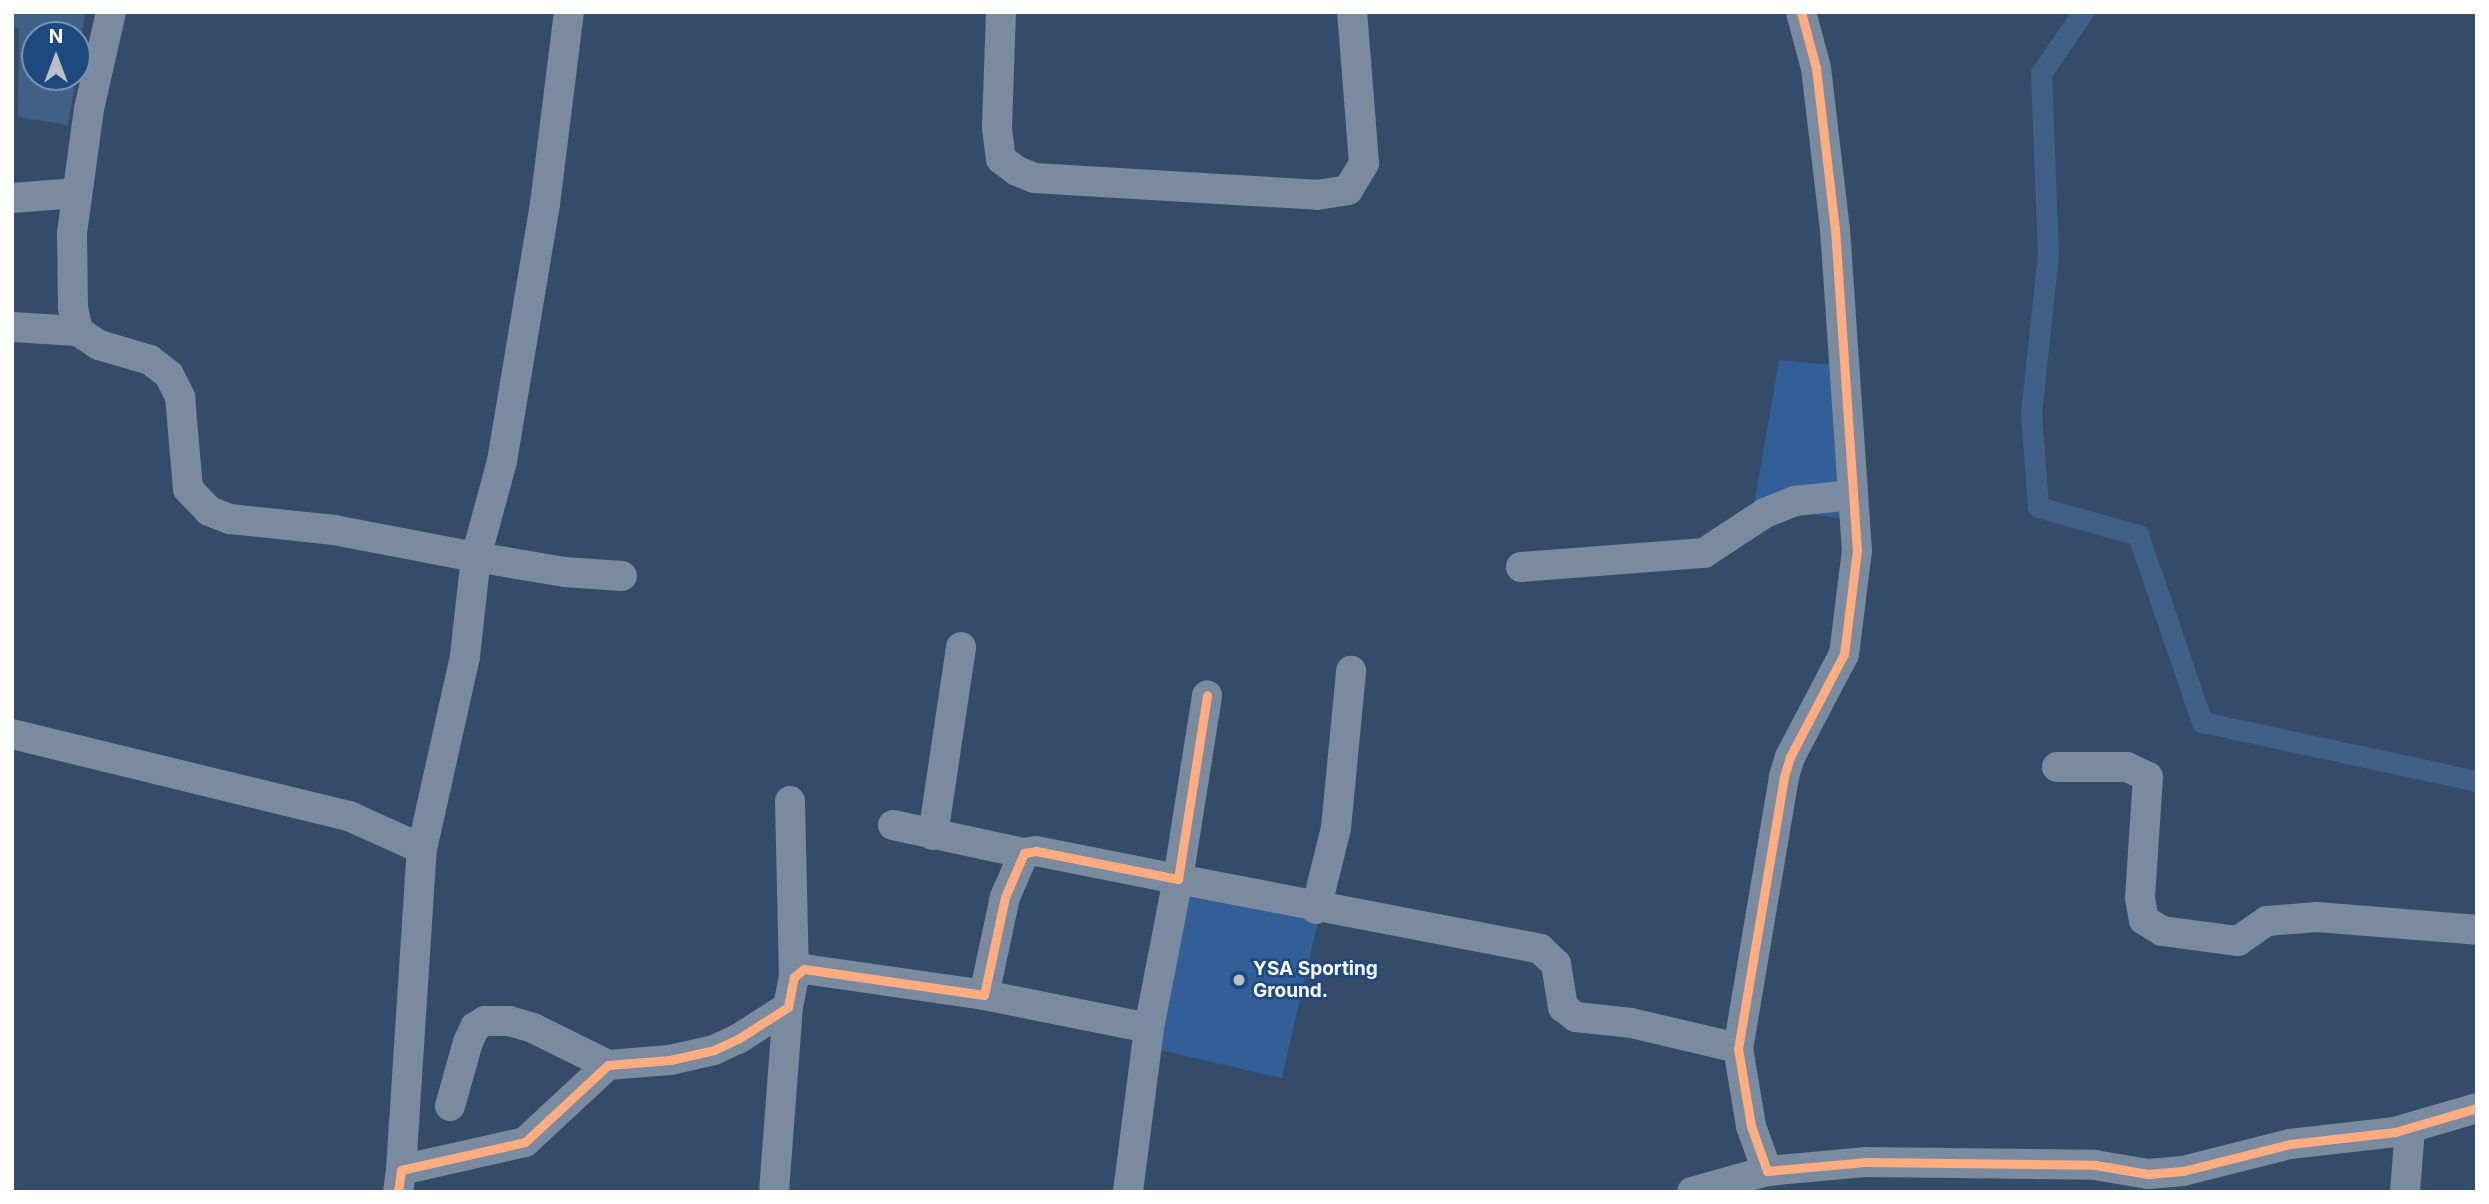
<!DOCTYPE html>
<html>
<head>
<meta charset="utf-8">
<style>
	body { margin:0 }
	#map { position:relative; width:2489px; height:1204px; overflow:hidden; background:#344c69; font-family:Inter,sans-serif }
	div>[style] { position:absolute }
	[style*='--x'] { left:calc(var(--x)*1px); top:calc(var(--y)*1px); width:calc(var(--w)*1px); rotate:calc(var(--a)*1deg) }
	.green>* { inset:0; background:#325f97; transform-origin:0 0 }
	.water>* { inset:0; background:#416087 }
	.canal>* { height:21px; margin:-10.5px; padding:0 10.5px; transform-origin:10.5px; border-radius:10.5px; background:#416087 }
	.minor>* { height:30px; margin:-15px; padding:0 15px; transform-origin:15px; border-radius:15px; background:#7a8ba0 }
	.cycleway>* { height:9px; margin:-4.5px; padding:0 4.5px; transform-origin:4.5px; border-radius:4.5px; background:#ffac80 }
	.dots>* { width:19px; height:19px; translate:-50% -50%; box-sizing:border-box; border:4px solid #1e497f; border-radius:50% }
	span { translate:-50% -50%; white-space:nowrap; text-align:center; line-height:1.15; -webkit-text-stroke:5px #1e497f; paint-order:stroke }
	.poi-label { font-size:19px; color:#fff; font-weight:700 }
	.left { translate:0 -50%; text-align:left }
	.frame { position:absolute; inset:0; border:14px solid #fff; pointer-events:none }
	.north { position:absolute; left:21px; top:21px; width:70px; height:70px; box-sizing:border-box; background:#1e497f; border:2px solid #7892b2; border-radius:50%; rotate:0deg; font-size:19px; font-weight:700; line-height:28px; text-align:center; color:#fff }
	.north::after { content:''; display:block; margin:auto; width:24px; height:32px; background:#b8c0ca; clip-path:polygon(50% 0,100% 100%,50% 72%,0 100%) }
</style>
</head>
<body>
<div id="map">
	<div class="green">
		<i style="clip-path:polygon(1779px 360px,1844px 366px,1856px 521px,1754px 505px)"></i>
		<i style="left:1188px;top:880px;width:136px;height:172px;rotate:13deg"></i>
	</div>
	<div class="water">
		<i style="clip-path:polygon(12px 12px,85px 12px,77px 69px,77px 35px,35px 35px,35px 77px,76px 77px,68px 125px,18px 117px,19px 28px,12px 27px)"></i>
	</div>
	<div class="canal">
		<i style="--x:2083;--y:12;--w:74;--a:124.5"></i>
		<i style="--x:2041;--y:73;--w:181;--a:87.8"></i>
		<i style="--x:2048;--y:254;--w:160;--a:96.1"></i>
		<i style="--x:2031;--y:413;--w:94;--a:85.7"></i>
		<i style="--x:2038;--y:507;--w:104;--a:15.6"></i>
		<i style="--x:2138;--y:535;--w:198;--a:71.1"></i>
		<i style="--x:2202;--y:722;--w:281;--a:12.1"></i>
	</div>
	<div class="minor">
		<i style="--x:1001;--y:12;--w:116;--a:92"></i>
		<i style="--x:997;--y:128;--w:31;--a:83"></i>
		<i style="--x:1001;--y:159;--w:20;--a:37"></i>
		<i style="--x:1017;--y:171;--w:18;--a:22"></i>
		<i style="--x:1034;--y:178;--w:284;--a:3.4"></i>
		<i style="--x:1317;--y:195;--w:31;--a:-9"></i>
		<i style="--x:1348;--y:190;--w:31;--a:-59"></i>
		<i style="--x:1364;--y:163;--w:151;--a:-94.5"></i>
		<i style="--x:1801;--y:12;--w:58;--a:75"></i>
		<i style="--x:1816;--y:68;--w:162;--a:83.3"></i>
		<i style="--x:1835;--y:229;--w:322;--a:86.1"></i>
		<i style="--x:1857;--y:550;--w:105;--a:97.1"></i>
		<i style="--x:1844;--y:654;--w:116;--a:117.7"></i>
		<i style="--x:1790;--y:757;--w:21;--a:107"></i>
		<i style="--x:1784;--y:777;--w:275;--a:99.6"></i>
		<i style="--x:1738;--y:1048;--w:79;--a:80.5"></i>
		<i style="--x:1751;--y:1126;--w:48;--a:70.4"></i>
		<i style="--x:1767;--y:1171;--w:98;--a:-5.2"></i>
		<i style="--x:1865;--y:1162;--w:230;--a:0.7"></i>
		<i style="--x:2095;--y:1165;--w:54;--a:9.6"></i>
		<i style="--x:2148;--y:1174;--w:35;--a:-5"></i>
		<i style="--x:2183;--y:1171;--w:110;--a:-14.2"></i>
		<i style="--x:2290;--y:1144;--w:106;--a:-6.5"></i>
		<i style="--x:2395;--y:1132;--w:85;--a:-16.3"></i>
		<i style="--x:12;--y:198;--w:65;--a:-4.4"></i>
		<i style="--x:12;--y:327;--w:66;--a:3.5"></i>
		<i style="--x:78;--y:331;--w:25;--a:34"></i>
		<i style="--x:99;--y:345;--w:53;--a:16.4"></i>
		<i style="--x:150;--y:360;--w:24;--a:38"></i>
		<i style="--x:169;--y:375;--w:25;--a:63"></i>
		<i style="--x:180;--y:397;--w:92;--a:85"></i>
		<i style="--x:188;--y:489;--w:30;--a:46"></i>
		<i style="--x:209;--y:511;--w:22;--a:21"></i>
		<i style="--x:230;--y:519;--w:105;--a:6"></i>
		<i style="--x:334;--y:530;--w:145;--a:10.8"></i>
		<i style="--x:476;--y:557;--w:99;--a:-74.8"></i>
		<i style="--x:502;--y:461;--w:261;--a:-80.5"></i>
		<i style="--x:545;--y:204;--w:193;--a:-82.9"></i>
		<i style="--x:78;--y:331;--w:25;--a:-102"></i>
		<i style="--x:73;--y:307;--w:74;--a:-90.8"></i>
		<i style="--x:72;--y:233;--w:125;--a:-82.2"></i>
		<i style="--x:89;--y:109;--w:99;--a:-77.2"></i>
		<i style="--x:1521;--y:567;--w:184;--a:-4.4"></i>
		<i style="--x:1704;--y:553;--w:73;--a:-33.3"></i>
		<i style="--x:1765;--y:513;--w:32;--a:-22"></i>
		<i style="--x:1795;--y:501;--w:57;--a:-6"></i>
		<i style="--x:12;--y:734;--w:347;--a:13.7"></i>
		<i style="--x:349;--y:816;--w:80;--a:24.3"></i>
		<i style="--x:2057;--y:767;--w:70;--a:0"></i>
		<i style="--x:2127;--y:767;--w:23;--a:25"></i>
		<i style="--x:2148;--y:777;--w:121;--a:93.8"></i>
		<i style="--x:2140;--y:898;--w:22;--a:80"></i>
		<i style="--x:2144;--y:920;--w:21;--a:31"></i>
		<i style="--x:2162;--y:931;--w:77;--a:7.5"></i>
		<i style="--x:2238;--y:941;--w:35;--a:-35"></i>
		<i style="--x:2267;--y:921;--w:50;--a:-4.6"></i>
		<i style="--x:2317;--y:917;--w:161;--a:4.6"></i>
		<i style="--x:790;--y:801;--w:176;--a:88.7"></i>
		<i style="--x:893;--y:825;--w:134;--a:12.1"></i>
		<i style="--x:933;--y:835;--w:190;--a:-81.5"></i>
		<i style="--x:1316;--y:909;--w:83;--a:-76.1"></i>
		<i style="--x:1336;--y:828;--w:158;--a:-84.5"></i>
		<i style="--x:984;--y:995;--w:168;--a:11.3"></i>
		<i style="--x:450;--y:1106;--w:66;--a:-74.3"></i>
		<i style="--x:468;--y:1042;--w:17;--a:-65"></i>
		<i style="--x:475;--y:1027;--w:12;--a:-31"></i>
		<i style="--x:485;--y:1021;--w:24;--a:0"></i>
		<i style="--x:509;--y:1021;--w:25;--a:16"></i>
		<i style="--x:533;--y:1028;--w:84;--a:26.3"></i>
		<i style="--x:401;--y:1170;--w:322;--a:-86.3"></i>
		<i style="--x:422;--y:849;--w:198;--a:-77.4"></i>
		<i style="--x:465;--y:656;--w:100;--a:-83.7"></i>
		<i style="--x:476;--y:557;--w:90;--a:9.6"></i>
		<i style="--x:565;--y:572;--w:57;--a:4"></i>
		<i style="--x:398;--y:1192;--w:22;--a:-82"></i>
		<i style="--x:401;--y:1170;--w:127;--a:-12.7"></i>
		<i style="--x:525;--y:1142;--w:113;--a:-42.9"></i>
		<i style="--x:608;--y:1065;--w:62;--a:-4.6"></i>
		<i style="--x:670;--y:1060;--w:45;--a:-12.8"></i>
		<i style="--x:714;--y:1050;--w:26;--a:-25"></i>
		<i style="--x:738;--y:1039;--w:59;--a:-32.6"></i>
		<i style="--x:788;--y:1007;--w:31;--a:-79"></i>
		<i style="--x:794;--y:977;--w:13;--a:-39"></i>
		<i style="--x:804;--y:969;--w:182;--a:8.2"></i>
		<i style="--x:984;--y:995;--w:100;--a:-77.9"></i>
		<i style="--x:1005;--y:897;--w:48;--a:-66.6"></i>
		<i style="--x:1024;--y:853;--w:12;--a:-9"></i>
		<i style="--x:1036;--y:851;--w:145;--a:11.2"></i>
		<i style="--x:1178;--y:879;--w:186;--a:-81"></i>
		<i style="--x:774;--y:1192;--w:186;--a:-85.7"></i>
		<i style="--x:1128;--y:1192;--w:165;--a:-82.7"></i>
		<i style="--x:1149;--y:1028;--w:152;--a:-79"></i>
		<i style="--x:1178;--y:879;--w:369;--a:10.9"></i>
		<i style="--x:1540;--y:949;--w:22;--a:43"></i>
		<i style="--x:1556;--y:964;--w:44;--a:80.8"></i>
		<i style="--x:1563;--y:1007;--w:16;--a:38"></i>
		<i style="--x:1576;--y:1017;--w:55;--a:6.2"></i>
		<i style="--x:1631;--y:1023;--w:110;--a:13.2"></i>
		<i style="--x:1692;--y:1192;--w:78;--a:-15.6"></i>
		<i style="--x:2405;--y:1192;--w:64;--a:-85.5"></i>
	</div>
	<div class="cycleway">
		<i style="--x:1801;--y:12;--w:58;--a:75"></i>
		<i style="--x:1816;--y:68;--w:162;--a:83.3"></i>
		<i style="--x:1835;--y:229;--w:322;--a:86.1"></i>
		<i style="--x:1857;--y:550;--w:105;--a:97.1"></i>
		<i style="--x:1844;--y:654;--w:116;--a:117.7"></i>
		<i style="--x:1790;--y:757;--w:21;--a:107"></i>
		<i style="--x:1784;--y:777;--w:275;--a:99.6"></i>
		<i style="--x:1738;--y:1048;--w:79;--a:80.5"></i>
		<i style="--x:1751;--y:1126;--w:48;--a:70.4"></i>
		<i style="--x:1767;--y:1171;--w:98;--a:-5.2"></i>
		<i style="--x:1865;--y:1162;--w:230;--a:0.7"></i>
		<i style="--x:2095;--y:1165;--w:54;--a:9.6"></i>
		<i style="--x:2148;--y:1174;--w:35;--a:-5"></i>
		<i style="--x:2183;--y:1171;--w:110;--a:-14.2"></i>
		<i style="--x:2290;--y:1144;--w:106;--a:-6.5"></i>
		<i style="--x:2395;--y:1132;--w:85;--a:-16.3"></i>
		<i style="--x:398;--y:1192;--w:22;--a:-82"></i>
		<i style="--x:401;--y:1170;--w:127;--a:-12.7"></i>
		<i style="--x:525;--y:1142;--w:113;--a:-42.9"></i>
		<i style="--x:608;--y:1065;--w:62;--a:-4.6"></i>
		<i style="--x:670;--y:1060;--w:45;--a:-12.8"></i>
		<i style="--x:714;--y:1050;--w:26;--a:-25"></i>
		<i style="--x:738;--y:1039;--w:59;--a:-32.6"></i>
		<i style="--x:788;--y:1007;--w:31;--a:-79"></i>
		<i style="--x:794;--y:977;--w:13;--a:-39"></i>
		<i style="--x:804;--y:969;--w:182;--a:8.2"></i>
		<i style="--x:984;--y:995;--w:100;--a:-77.9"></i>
		<i style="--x:1005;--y:897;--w:48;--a:-66.6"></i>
		<i style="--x:1024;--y:853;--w:12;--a:-9"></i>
		<i style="--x:1036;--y:851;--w:145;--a:11.2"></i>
		<i style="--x:1178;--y:879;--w:186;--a:-81"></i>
	</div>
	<div class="dots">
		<i style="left:1239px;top:980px;background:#b8c0ca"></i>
	</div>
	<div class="poi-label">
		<span class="left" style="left:1253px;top:980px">YSA Sporting<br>Ground.</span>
	</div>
	<div class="frame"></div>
	<div class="north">N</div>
</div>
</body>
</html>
